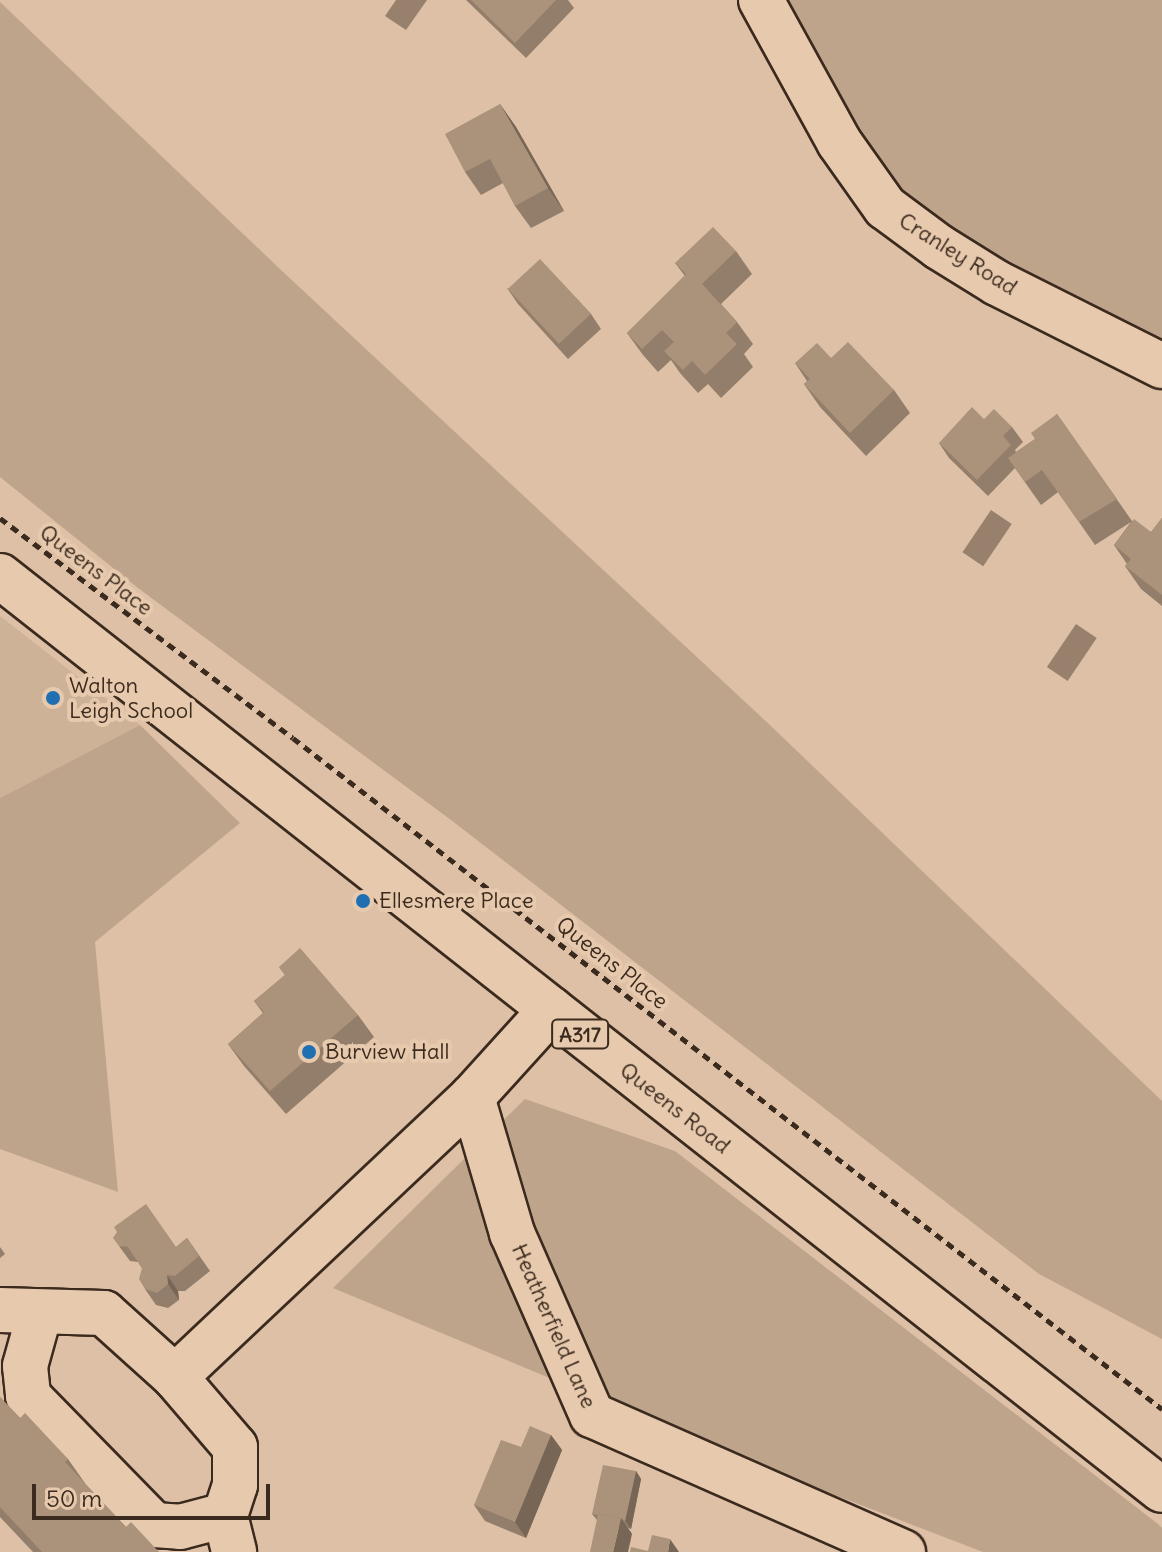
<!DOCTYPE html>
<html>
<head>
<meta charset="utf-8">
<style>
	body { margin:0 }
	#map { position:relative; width:1162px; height:1552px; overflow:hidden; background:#ddc0a5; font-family:Delius,sans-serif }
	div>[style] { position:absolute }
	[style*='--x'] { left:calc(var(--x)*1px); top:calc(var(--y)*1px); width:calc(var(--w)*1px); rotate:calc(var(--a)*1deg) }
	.built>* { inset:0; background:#ceb298 }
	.green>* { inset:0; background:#bfa48c }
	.water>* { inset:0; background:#97806c; transform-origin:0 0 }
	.path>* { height:5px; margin-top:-2.5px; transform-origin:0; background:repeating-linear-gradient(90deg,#3b2a1e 0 8px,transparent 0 14px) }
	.roads { filter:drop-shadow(2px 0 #3b2a1e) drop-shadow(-2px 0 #3b2a1e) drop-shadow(0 2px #3b2a1e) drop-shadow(0 -2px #3b2a1e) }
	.minor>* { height:44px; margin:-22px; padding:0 22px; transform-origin:22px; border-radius:22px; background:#e7caae }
	.major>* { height:44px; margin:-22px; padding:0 22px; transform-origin:22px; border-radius:22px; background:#e7caae }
	.wall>* { inset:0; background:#927e6a }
	.shaded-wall>* { inset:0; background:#776656 }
	.building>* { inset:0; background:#aa927b; transform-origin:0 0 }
	.dots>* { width:22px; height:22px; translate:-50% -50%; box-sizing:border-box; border:4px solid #e7caae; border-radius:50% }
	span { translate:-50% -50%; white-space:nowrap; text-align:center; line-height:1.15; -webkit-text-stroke:8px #e7caae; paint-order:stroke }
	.shield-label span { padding:2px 6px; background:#e7caae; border:2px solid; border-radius:6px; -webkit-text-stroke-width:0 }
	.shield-label { font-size:20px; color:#3b2a1e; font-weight:700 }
	.street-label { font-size:22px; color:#3b2a1e }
	.poi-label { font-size:22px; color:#3b2a1e }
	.left { translate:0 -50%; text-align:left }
	.scale { position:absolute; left:32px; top:1484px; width:238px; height:36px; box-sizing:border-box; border:4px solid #3b2a1e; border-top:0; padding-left:10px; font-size:24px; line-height:28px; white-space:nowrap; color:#3b2a1e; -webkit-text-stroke:6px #e7caae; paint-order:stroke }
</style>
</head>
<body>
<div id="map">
	<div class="built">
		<i style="clip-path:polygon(0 616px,140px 725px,0 798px)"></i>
	</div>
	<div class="green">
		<i style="clip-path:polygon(787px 0,1162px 0,1162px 351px,960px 247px,890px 196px)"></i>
		<i style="clip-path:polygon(0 2px,281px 270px,772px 727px,1162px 1101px,1162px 1339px,1039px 1274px,451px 820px,138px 588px,0 477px)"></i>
		<i style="clip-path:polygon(140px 725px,240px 823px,95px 942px,118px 1192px,0 1149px,0 798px)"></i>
		<i style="clip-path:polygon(525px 1099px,675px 1151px,1158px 1524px,1162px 1528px,1162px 1552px,983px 1552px,788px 1477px,333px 1288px)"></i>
	</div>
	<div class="water">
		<i style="clip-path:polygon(396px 0,427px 0,406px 30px,385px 16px)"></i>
		<i style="left:991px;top:510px;width:25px;height:51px;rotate:34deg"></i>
		<i style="left:1076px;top:624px;width:25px;height:52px;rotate:34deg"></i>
	</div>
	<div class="path">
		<i style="--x:0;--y:518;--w:366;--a:36.9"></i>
		<i style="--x:293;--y:738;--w:1098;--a:37.67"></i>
	</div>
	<div class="roads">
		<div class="minor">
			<i style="--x:761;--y:0;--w:162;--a:61.2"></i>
			<i style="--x:839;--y:142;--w:80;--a:54.7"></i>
			<i style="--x:885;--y:207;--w:67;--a:36.5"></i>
			<i style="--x:939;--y:247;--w:68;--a:31.8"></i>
			<i style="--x:997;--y:283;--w:185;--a:26.7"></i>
			<i style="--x:472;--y:1097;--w:142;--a:73.6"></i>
			<i style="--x:512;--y:1233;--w:199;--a:66.3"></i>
			<i style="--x:592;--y:1415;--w:340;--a:23.8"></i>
			<i style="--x:0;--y:1310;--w:104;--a:1.7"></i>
			<i style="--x:104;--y:1313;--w:96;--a:42"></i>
			<i style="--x:175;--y:1377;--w:92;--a:49.4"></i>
			<i style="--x:235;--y:1447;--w:38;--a:90"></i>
			<i style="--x:235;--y:1485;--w:32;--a:108"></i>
			<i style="--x:225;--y:1515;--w:38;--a:76"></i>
			<i style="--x:40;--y:1312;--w:56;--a:105.5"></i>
			<i style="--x:25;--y:1366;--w:30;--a:84"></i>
			<i style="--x:28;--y:1396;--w:180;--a:45.7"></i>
			<i style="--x:154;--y:1525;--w:26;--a:4"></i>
			<i style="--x:180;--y:1527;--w:47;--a:-14.9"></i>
			<i style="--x:175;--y:1377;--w:408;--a:-43.3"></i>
			<i style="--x:472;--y:1097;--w:118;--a:-47.8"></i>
		</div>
		<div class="major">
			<i style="--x:0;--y:576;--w:1478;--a:38.19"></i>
		</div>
	</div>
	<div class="wall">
		<i style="clip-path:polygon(466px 0,568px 0,574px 8px,526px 58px)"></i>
		<i style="clip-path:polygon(500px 104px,516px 127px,564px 211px,531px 228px,515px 206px,503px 183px,481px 195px,465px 172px)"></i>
		<i style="clip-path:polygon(736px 251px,752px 274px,721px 304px,737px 322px,753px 344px,744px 354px,753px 367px,721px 398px,708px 384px,698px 393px,680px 373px,671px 360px,658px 372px,643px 355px,627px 333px,685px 276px,675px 263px)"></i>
		<i style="clip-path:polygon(507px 288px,591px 314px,601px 329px,568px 359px,518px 304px)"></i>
		<i style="clip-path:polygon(831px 358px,894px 390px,910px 413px,866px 456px,820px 407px,804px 384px,807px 381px,795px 363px)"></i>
		<i style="clip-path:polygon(1057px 414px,1132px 521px,1151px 532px,1162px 518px,1162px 606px,1141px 589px,1125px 566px,1127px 564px,1114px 545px,1131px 522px,1095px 545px,1058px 492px,1041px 505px,1015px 468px,988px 496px,949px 458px,939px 443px,984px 419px,1012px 427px,1023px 442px,1015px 450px,1016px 452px,1035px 439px)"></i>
		<i style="clip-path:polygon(279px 967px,358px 1015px,374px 1037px,286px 1114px,244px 1066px,228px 1044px,263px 1013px,254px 1001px,285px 975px)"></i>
		<i style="clip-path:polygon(187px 1238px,210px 1271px,185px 1291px,178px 1291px,179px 1300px,168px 1308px,156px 1305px,145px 1289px,142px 1268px,138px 1262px,130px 1261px,119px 1246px,176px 1247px)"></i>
		<i style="clip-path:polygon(0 1247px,5px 1254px,0 1258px)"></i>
		<i style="clip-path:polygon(0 1397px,20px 1418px,68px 1459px,87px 1486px,126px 1527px,159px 1552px,33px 1552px,0 1517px)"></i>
		<i style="clip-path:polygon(551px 1435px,562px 1450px,526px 1538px,485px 1521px,474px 1505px,521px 1447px)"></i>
		<i style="clip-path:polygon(636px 1471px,641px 1479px,631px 1529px,628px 1528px,632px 1534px,597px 1520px,592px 1514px)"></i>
	</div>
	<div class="shaded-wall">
		<i style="clip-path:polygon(500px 104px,516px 127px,564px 211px,548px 188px)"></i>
		<i style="clip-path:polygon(167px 1275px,178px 1291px,179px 1300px,168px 1284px)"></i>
		<i style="clip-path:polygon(551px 1435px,562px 1450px,526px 1538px,515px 1522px)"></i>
		<i style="clip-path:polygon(636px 1471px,641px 1479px,631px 1529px,625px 1521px)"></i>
		<i style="clip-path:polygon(621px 1518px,632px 1534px,628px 1552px,613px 1552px)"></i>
		<i style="clip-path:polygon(670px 1539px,679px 1552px,668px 1552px)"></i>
	</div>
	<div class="building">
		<i style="clip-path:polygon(471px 0,556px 0,515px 43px)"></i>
		<i style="clip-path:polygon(500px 104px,548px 188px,515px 206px,490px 159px,465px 172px,445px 134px)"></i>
		<i style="clip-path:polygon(713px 227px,736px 251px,702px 284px,737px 322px,726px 333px,737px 344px,705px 375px,692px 361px,683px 370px,664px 351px,674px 342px,662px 330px,642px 349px,627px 333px,686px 274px,675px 263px)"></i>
		<i style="left:540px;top:259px;width:75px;height:44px;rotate:47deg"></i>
		<i style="clip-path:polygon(848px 342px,894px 390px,850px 433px,804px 384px,810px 379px,795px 363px,817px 343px,831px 358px)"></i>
		<i style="clip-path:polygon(972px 407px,984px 419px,994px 409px,1012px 427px,1003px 436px,1011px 445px,977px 480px,939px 443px)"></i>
		<i style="clip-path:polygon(1057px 414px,1117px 499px,1079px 522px,1042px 470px,1025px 482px,1008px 458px,1035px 439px,1031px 433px)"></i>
		<i style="clip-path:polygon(1162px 518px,1162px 595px,1125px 566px,1131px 559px,1114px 545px,1134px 519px,1151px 532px)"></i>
		<i style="clip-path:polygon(300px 948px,358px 1015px,270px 1091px,228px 1044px,264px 1012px,254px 1001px,285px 975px,279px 967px)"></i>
		<i style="clip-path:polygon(146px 1204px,176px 1247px,187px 1238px,199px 1256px,175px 1276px,167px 1275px,168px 1284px,157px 1293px,145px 1289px,139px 1279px,142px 1268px,127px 1246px,119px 1246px,113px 1238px,117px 1232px,114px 1227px)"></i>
		<i style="clip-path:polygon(0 1397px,20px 1418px,25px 1413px,68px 1459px,65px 1462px,126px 1527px,131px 1522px,159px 1552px,42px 1552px,0 1507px)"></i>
		<i style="clip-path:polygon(530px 1426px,551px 1435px,515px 1522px,474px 1505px,501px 1440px,521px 1447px)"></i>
		<i style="clip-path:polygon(603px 1465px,636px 1471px,625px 1521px,621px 1518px,598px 1514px,598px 1515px,592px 1514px)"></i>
		<i style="clip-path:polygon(598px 1514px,621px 1518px,613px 1552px,590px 1552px)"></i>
		<i style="clip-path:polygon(652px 1535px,670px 1539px,668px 1552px,630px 1552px,631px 1547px,648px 1551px)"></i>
	</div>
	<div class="dots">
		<i style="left:53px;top:698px;background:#1f6fb2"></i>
		<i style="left:363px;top:901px;background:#1f6fb2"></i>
		<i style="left:309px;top:1052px;background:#1f6fb2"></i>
	</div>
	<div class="shield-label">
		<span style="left:580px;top:1034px">A317</span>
	</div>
	<div class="street-label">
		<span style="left:958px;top:254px;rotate:32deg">Cranley Road</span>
		<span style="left:96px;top:570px;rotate:37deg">Queens Place</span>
		<span style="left:612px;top:963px;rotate:38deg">Queens Place</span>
		<span style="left:675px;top:1108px;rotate:38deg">Queens Road</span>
		<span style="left:554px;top:1326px;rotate:66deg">Heatherfield Lane</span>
	</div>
	<div class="poi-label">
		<span class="left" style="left:69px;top:698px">Walton<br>Leigh School</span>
		<span class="left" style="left:379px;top:901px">Ellesmere Place</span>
		<span class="left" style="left:325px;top:1052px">Burview Hall</span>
	</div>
	<div class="scale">50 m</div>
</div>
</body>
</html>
